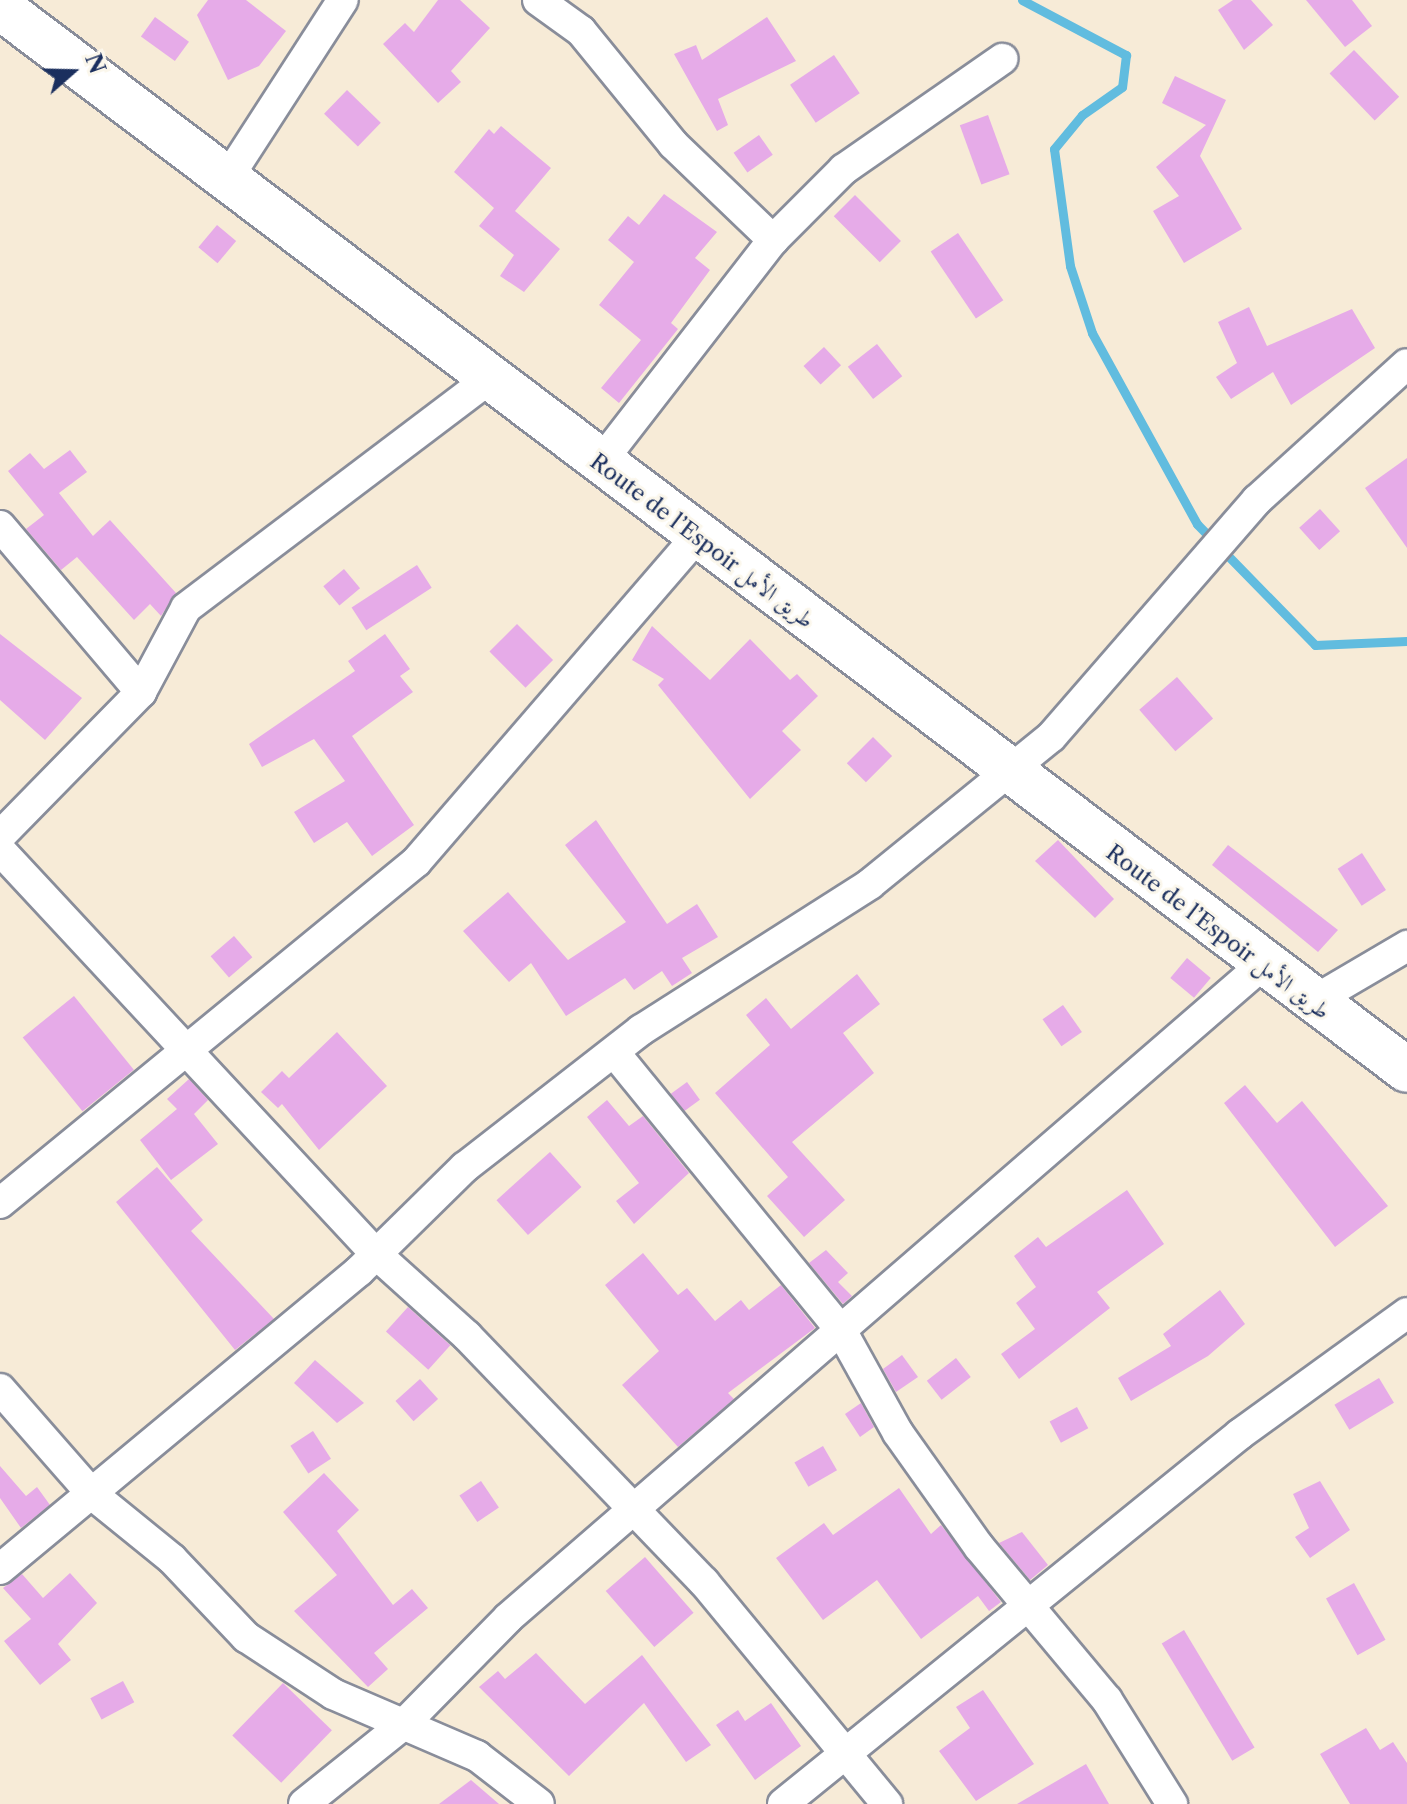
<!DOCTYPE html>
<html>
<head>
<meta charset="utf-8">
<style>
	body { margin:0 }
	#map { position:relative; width:1407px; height:1804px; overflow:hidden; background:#f7ebd7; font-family:"Libre Caslon Text",Amiri,serif }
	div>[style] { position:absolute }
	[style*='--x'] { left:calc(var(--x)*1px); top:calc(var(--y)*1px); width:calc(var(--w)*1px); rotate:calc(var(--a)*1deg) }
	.stream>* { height:9px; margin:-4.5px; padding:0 4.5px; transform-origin:4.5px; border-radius:4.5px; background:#61bcdf }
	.building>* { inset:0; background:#e6abe8; transform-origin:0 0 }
	.roads { filter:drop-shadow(2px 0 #898d9a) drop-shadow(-2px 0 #898d9a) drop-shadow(0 2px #898d9a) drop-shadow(0 -2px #898d9a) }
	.minor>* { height:30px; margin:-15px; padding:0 15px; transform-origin:15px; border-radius:15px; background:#fff }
	.trunk>* { height:44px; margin:-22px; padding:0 22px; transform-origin:22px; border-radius:22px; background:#fff }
	span { translate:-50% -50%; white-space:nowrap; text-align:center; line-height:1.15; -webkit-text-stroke:6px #fbf7ec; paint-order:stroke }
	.street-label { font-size:22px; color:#1b2f5e }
	.north { position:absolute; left:32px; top:32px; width:80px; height:80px; -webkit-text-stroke:6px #fbf7ec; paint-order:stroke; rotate:70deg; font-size:22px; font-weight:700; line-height:32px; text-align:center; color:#1b2f5e }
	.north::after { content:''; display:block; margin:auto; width:28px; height:36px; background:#1b2f5e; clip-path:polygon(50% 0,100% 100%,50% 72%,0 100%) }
</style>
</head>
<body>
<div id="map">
	<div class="stream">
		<i style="--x:1022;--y:0;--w:118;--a:27.9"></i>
		<i style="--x:1126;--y:55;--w:32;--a:97"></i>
		<i style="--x:1122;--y:87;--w:49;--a:145"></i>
		<i style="--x:1082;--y:115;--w:44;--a:129.5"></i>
		<i style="--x:1054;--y:149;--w:118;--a:82.2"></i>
		<i style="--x:1070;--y:266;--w:71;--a:71.8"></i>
		<i style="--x:1092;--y:333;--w:218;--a:61.2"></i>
		<i style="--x:1197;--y:524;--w:169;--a:45.7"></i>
		<i style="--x:1315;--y:645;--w:92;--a:-2.5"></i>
	</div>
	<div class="building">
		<i style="clip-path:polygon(208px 0,246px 0,286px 31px,259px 66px,228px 80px,197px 15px)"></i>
		<i style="clip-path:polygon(438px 0,460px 0,490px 28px,451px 71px,461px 82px,438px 103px,383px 44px,405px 23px,414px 32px)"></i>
		<i style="clip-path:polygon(1233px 0,1251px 0,1273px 25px,1244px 50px,1218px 10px)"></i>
		<i style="clip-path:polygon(1306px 0,1352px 0,1372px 26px,1345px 47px)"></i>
		<i style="left:155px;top:17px;width:42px;height:24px;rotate:36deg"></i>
		<i style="clip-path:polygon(767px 17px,796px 61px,718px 99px,728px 125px,717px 131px,674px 54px,696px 45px,702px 60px)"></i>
		<i style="left:1354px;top:50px;width:65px;height:34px;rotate:46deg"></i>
		<i style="left:834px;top:55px;width:46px;height:53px;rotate:56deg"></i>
		<i style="clip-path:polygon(1175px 76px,1226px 100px,1200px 156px,1242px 229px,1184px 263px,1153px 211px,1179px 196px,1156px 167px,1206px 125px,1162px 103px)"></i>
		<i style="left:347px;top:90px;width:47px;height:33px;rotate:44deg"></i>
		<i style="left:988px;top:115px;width:63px;height:30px;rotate:70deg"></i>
		<i style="clip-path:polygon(501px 126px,551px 168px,515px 211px,560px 249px,524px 292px,500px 276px,514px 255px,479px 226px,494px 208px,454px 172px,489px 129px,494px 134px)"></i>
		<i style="left:759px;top:135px;width:24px;height:31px;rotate:55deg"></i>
		<i style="clip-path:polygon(664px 194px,717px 232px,695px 258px,710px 270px,671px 323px,678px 329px,619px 403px,601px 388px,641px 340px,599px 305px,634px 262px,608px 240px,628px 216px,639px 225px)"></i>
		<i style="left:855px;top:195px;width:65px;height:30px;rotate:45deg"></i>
		<i style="left:217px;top:225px;width:25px;height:29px;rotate:40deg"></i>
		<i style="left:958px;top:233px;width:81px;height:33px;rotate:56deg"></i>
		<i style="clip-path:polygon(1249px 307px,1267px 346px,1352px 309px,1375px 348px,1291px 405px,1273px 372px,1231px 399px,1216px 377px,1237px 363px,1218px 322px)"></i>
		<i style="left:877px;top:344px;width:41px;height:37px;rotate:52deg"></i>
		<i style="left:824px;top:347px;width:25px;height:28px;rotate:47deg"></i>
		<i style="clip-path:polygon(70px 450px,87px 472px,59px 493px,93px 536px,110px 520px,176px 593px,161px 616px,150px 604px,134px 620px,77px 557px,61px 570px,26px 529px,44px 515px,8px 471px,30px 453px,44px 469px)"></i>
		<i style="clip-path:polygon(1407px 458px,1407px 548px,1365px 488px)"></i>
		<i style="left:1320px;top:509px;width:30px;height:28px;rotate:48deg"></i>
		<i style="left:417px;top:565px;width:27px;height:78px;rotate:57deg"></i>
		<i style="left:344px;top:569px;width:25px;height:27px;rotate:50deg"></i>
		<i style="left:517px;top:624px;width:51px;height:39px;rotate:45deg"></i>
		<i style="clip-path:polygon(652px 626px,710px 680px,750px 639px,790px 680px,797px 674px,818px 696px,782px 731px,801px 750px,750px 799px,658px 685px,664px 679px,632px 660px)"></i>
		<i style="clip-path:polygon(0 634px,82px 698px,45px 740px,0 700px)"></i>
		<i style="clip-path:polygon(385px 634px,410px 669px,400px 676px,413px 692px,352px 736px,414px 825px,372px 856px,347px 822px,314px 843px,294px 812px,345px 781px,314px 739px,262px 767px,249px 744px,355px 671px,348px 661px)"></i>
		<i style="left:1177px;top:677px;width:55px;height:50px;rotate:49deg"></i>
		<i style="left:873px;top:737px;width:27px;height:37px;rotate:45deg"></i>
		<i style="clip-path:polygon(596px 820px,667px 924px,697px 904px,718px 937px,682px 958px,692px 973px,672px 986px,662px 971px,634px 990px,625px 978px,566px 1016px,531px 963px,509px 982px,463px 931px,508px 892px,568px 960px,626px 922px,565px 845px)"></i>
		<i style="clip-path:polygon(1058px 840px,1114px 899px,1095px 918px,1035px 861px)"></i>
		<i style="clip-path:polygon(1228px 845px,1338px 930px,1318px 952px,1212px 865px)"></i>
		<i style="left:1362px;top:853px;width:44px;height:29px;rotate:57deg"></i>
		<i style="left:234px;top:936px;width:28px;height:31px;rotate:49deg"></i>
		<i style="left:1187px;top:958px;width:31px;height:26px;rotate:40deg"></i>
		<i style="clip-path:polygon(857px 974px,880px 1004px,843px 1033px,874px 1073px,792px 1142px,845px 1200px,804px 1237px,767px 1196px,788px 1177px,715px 1093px,770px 1045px,746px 1015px,766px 998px,791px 1029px)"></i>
		<i style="left:74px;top:996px;width:95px;height:66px;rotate:51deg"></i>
		<i style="left:1063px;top:1005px;width:33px;height:25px;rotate:55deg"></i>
		<i style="clip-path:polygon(337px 1032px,387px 1086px,319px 1150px,282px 1104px,278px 1108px,261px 1092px,282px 1071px,289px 1078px)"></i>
		<i style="clip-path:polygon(189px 1079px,208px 1100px,194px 1114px,218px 1144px,171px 1180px,140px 1140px,177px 1109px,167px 1099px)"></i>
		<i style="left:687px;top:1082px;width:22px;height:20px;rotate:54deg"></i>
		<i style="clip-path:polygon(1245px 1085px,1277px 1123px,1302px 1101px,1388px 1206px,1335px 1247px,1224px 1103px)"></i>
		<i style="clip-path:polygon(607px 1100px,629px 1126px,643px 1116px,689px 1173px,634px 1224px,616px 1201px,639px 1183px,587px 1117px)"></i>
		<i style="left:550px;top:1152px;width:47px;height:72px;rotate:48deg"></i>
		<i style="clip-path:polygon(157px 1167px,203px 1220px,191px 1231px,274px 1319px,235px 1350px,116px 1202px)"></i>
		<i style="clip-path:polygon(1127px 1190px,1164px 1244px,1097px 1292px,1110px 1308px,1019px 1379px,1001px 1354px,1035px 1329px,1016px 1303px,1036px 1287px,1014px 1256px,1038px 1237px,1046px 1247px)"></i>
		<i style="clip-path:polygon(826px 1250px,848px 1273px,838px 1282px,852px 1296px,843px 1304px,809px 1263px)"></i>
		<i style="clip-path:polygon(643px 1253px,678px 1295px,687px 1288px,715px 1321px,741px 1300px,749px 1310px,781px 1285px,815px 1328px,728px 1393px,734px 1399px,678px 1447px,622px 1385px,659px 1351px,605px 1285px)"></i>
		<i style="clip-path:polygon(1220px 1290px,1245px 1324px,1208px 1356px,1131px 1401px,1118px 1378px,1171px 1346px,1163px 1334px)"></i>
		<i style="left:408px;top:1307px;width:57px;height:33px;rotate:42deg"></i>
		<i style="clip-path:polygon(902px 1355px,918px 1377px,896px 1392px,883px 1369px)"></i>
		<i style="left:956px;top:1358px;width:24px;height:37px;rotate:52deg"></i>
		<i style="clip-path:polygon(315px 1360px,364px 1403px,337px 1423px,294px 1383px)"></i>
		<i style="left:1379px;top:1378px;width:29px;height:52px;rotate:59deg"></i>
		<i style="left:420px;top:1379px;width:27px;height:33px;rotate:48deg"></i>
		<i style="clip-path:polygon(861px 1403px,874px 1427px,860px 1437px,845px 1414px)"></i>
		<i style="left:1077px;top:1407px;width:24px;height:31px;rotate:62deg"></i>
		<i style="left:313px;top:1431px;width:33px;height:27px;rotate:57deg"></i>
		<i style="left:823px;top:1446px;width:28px;height:33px;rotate:60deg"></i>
		<i style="clip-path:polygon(0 1466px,26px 1496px,37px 1487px,50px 1505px,21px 1528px,0 1498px)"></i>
		<i style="clip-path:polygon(324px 1473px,359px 1510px,337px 1531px,393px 1605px,412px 1589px,428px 1608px,374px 1653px,388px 1669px,368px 1687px,294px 1611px,337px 1575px,283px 1512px)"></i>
		<i style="left:481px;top:1481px;width:32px;height:26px;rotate:56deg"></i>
		<i style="clip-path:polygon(1320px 1481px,1350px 1530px,1310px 1558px,1295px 1537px,1309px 1528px,1293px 1494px)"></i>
		<i style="clip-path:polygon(899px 1488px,931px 1534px,941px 1525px,1001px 1602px,989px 1611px,978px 1596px,921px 1639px,877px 1580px,823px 1620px,776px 1558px,824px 1523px,833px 1535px)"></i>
		<i style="clip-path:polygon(1022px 1532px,1048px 1565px,1030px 1580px,999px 1543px)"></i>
		<i style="left:645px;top:1557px;width:74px;height:52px;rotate:49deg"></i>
		<i style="clip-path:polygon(70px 1573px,97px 1603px,58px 1644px,71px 1660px,40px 1685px,4px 1641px,31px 1619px,3px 1588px,22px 1574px,43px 1598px)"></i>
		<i style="left:1354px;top:1583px;width:65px;height:32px;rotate:61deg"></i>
		<i style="left:1184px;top:1630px;width:137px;height:26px;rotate:59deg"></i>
		<i style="clip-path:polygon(536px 1653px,585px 1704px,642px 1655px,711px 1745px,686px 1762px,644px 1703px,569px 1776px,479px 1687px,498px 1671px,505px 1679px)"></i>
		<i style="left:123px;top:1681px;width:24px;height:37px;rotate:62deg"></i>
		<i style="left:283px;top:1683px;width:68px;height:73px;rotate:44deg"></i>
		<i style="clip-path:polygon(983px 1690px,1034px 1764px,976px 1801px,939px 1751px,970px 1728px,956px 1707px)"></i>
		<i style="clip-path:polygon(771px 1703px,801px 1746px,755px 1780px,716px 1725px,738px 1710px,745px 1721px)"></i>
		<i style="clip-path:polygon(1366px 1728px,1380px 1750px,1393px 1742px,1407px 1763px,1407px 1804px,1350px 1804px,1320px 1754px)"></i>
		<i style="clip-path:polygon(1086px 1764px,1109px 1804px,1017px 1804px)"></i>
		<i style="clip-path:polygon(471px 1780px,499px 1804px,439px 1804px)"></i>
	</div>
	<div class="roads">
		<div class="minor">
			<i style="--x:538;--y:0;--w:53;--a:35.8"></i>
			<i style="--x:581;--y:31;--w:146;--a:50.8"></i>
			<i style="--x:673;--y:144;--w:139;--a:43.8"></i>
			<i style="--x:227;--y:179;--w:213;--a:-57.1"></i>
			<i style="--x:600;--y:463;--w:282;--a:-52.2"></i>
			<i style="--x:773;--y:240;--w:100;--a:-45"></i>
			<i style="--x:844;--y:169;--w:193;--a:-34.8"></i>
			<i style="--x:0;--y:526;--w:218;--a:49.7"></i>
			<i style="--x:0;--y:836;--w:202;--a:-45.6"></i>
			<i style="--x:141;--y:692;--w:95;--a:-61.8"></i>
			<i style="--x:186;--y:608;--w:380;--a:-37.1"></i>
			<i style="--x:0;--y:850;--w:552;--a:47.06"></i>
			<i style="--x:376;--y:1254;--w:122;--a:42"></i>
			<i style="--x:467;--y:1336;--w:342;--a:46.1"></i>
			<i style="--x:704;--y:1582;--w:288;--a:50.5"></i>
			<i style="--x:1310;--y:1003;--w:113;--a:-30.4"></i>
			<i style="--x:614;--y:1052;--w:361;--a:50.8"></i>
			<i style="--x:842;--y:1332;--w:115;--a:61"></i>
			<i style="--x:898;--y:1433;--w:140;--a:54.6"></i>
			<i style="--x:979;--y:1547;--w:199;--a:50.1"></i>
			<i style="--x:1107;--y:1700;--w:123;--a:58"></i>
			<i style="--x:0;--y:1203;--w:538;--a:-39.34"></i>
			<i style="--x:416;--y:862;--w:430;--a:-49.2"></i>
			<i style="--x:0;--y:1389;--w:140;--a:48.8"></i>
			<i style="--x:92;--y:1494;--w:103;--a:39.1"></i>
			<i style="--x:172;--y:1559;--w:108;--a:46.5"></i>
			<i style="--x:246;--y:1637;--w:104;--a:33.2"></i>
			<i style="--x:333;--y:1694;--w:157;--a:23.3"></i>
			<i style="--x:477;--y:1756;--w:78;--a:37.7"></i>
			<i style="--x:0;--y:1569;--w:467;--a:-39.7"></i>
			<i style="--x:359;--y:1271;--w:148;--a:-44.5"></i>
			<i style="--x:465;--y:1167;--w:223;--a:-37.9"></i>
			<i style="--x:641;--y:1030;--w:272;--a:-32.5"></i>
			<i style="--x:870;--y:884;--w:233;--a:-39.1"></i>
			<i style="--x:1051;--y:737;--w:314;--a:-49"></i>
			<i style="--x:1257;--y:500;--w:202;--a:-42.2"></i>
			<i style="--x:304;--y:1804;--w:128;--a:-38.7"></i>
			<i style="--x:404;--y:1724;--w:148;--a:-45.5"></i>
			<i style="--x:508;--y:1618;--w:996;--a:-40.89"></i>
			<i style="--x:783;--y:1804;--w:588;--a:-38.99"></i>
			<i style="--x:1240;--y:1434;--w:206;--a:-35.9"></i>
		</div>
		<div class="trunk">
			<i style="--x:0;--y:7;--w:1763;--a:37.07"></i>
		</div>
	</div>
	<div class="street-label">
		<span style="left:702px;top:541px;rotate:37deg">Route de l’Espoir طريق الأمل</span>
		<span style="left:1218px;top:932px;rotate:37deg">Route de l’Espoir طريق الأمل</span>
	</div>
	<div class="north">N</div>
</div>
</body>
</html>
